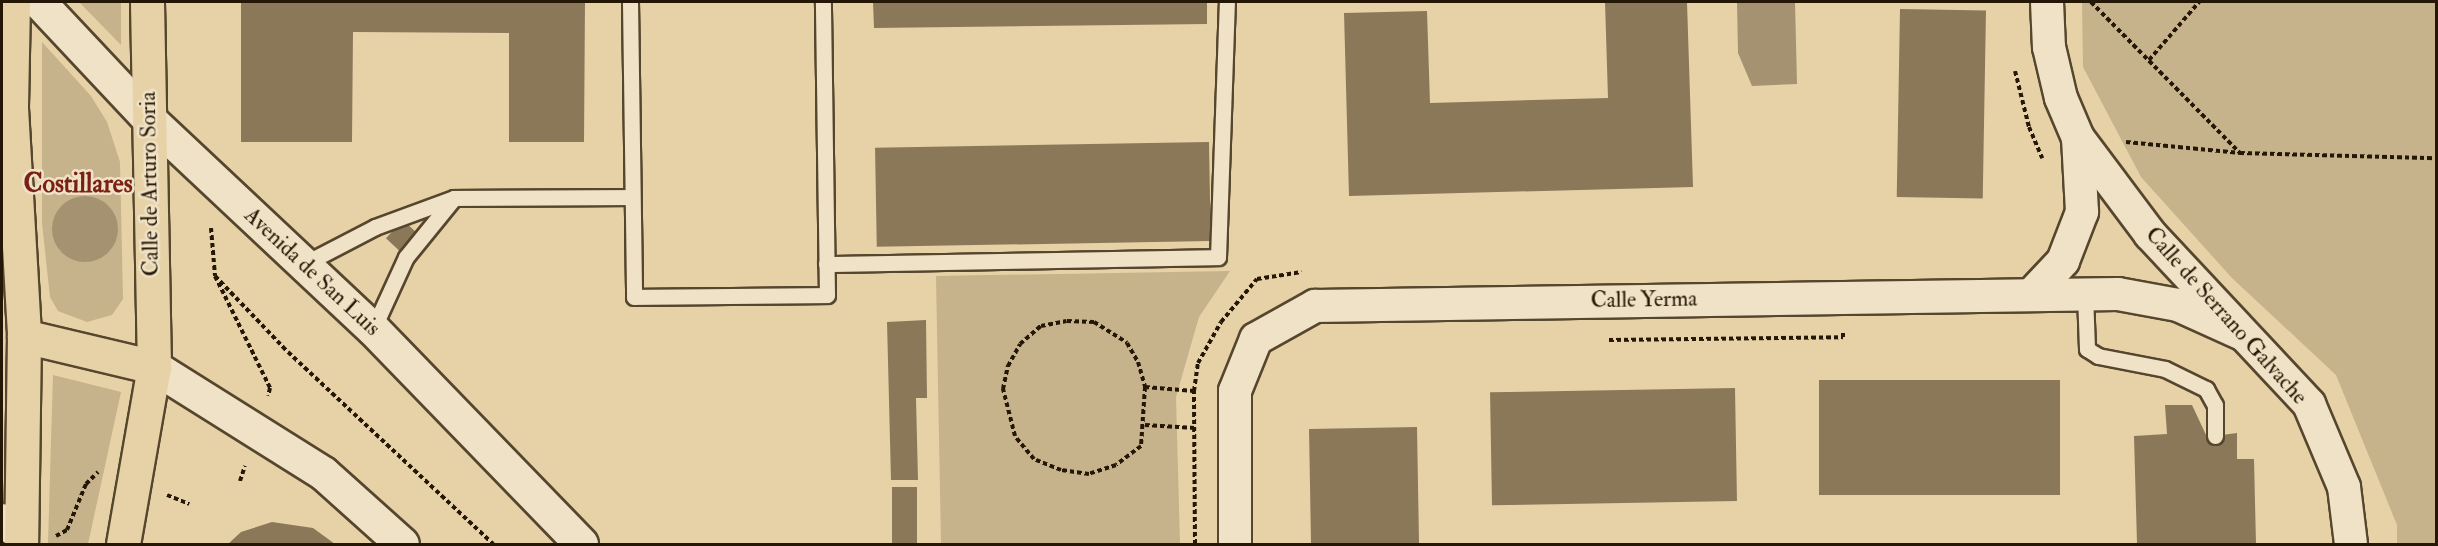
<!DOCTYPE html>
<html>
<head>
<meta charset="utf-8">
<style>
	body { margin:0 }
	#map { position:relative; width:2438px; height:546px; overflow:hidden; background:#e7d2a7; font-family:"IM FELL Double Pica",serif }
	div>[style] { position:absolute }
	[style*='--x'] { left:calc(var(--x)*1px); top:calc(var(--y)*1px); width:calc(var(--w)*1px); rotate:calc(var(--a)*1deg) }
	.green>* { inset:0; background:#c6b28b }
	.water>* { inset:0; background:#a59270 }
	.round { border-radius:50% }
	.building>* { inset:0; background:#8a7859; transform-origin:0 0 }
	.path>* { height:4px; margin-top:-2px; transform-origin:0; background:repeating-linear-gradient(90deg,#251705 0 4.5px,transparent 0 7.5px) }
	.roads { filter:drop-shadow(2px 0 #56462e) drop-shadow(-2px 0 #56462e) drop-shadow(0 2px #56462e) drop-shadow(0 -2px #56462e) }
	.lane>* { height:15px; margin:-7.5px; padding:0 7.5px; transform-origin:7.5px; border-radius:7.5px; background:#efe2c6 }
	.street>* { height:32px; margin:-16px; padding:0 16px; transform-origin:16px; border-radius:16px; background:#efe2c6 }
	.secondary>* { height:33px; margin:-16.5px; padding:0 16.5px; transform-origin:16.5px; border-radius:16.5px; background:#efe2c6 }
	.primary>* { height:33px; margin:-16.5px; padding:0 16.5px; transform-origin:16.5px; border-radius:16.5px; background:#e7d2a7 }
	span { translate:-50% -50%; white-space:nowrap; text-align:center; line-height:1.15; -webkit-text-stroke:5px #efe2c6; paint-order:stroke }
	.street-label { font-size:22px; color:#251705 }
	.quarter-label { font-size:26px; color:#7a1f14; font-weight:700 }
	.frame { position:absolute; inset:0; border:3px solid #251705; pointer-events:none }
</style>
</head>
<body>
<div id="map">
	<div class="green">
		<i style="clip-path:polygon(79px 2px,121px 2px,121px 45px)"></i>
		<i style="clip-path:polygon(2082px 2px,2436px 2px,2436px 544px,2397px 544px,2397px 525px,2336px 375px,2232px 278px,2141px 177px,2083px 67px)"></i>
		<i style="clip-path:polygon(42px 42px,91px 96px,107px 122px,120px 162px,123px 299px,112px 315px,87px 322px,58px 311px,50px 297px,42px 223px)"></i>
		<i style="clip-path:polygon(1230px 271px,1199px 317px,1176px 397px,1180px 544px,941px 544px,936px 276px)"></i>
		<i style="clip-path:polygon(53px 375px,121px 392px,88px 544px,48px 544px)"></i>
	</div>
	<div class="water">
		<i style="clip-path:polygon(1737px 2px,1795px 2px,1797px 84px,1752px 86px,1738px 53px)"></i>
		<i class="round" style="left:52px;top:196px;width:66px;height:66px"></i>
	</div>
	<div class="building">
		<i style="clip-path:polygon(241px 2px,585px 2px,584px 142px,509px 142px,509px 33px,353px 32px,352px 142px,241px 142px)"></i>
		<i style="clip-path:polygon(873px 2px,1207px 2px,1207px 24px,874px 28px)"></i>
		<i style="clip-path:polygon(1605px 2px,1687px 2px,1693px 187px,1349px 196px,1344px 13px,1427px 11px,1430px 103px,1608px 98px)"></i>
		<i style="left:1900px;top:9px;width:86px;height:188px;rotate:1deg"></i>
		<i style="left:1209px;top:142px;width:99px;height:334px;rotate:89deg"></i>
		<i style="left:403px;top:220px;width:19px;height:25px;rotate:43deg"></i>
		<i style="clip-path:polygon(926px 320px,927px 398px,916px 398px,918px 480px,891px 480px,887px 322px)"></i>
		<i style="left:2060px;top:380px;width:115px;height:241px;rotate:90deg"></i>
		<i style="left:1735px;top:388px;width:113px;height:245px;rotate:89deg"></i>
		<i style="clip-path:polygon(2165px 405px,2192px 405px,2207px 437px,2237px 433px,2237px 459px,2254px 459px,2256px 544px,2137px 544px,2134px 436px,2167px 434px)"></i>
		<i style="left:1417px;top:427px;width:117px;height:108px;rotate:89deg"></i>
		<i style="left:892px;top:487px;width:25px;height:57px"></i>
		<i style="clip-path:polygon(272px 522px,313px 528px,335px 544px,228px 544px,241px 532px)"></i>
	</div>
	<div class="path">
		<i style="--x:2091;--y:2;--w:212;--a:45.4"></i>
		<i style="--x:2149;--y:60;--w:77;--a:-49.2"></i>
		<i style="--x:2015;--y:71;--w:58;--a:76"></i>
		<i style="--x:2029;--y:127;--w:34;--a:67"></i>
		<i style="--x:2126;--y:142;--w:115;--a:5.5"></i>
		<i style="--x:2240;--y:153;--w:196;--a:1.5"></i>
		<i style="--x:211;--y:228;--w:48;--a:85.2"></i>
		<i style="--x:215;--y:276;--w:125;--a:63.8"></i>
		<i style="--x:270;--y:388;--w:8;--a:104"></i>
		<i style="--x:215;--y:276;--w:105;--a:46.2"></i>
		<i style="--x:288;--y:352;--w:281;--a:43.1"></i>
		<i style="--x:1609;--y:340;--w:234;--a:-0.7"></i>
		<i style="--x:1843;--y:337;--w:4;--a:-90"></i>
		<i style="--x:1145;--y:387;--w:59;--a:93.9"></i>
		<i style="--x:1141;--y:446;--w:31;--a:143"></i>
		<i style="--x:1116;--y:465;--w:28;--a:162"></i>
		<i style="--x:1089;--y:474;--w:28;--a:-172"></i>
		<i style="--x:1061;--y:470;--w:29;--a:-158"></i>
		<i style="--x:1034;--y:459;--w:30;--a:-130"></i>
		<i style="--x:1015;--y:436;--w:49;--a:-104.3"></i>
		<i style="--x:1003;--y:389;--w:24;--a:-78"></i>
		<i style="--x:1008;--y:366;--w:25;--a:-61"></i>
		<i style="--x:1020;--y:344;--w:28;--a:-41"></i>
		<i style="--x:1041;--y:326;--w:26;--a:-11"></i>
		<i style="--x:1067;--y:321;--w:27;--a:2"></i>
		<i style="--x:1094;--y:322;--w:39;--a:32"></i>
		<i style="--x:1127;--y:343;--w:22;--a:60"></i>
		<i style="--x:1138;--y:362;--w:26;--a:74"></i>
		<i style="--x:1145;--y:387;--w:49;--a:4.7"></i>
		<i style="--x:1145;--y:425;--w:50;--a:3.4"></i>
		<i style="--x:240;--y:481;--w:16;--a:-72"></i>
		<i style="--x:167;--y:495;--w:24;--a:22"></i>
		<i style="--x:56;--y:536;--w:13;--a:-29"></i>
		<i style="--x:67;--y:530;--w:50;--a:-67.6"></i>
		<i style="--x:86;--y:484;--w:17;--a:-45"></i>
		<i style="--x:1195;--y:544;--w:153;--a:-90.4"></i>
		<i style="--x:1194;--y:391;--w:28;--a:-82"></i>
		<i style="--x:1198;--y:363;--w:47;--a:-60.7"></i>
		<i style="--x:1221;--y:322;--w:56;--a:-50.1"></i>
		<i style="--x:1257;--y:279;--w:45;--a:-9"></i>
	</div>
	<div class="roads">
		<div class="lane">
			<i style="--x:630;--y:2;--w:295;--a:89.2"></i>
			<i style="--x:634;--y:297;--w:193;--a:-0.6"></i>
			<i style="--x:827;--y:295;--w:293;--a:-90.8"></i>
			<i style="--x:454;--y:198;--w:178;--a:-0.3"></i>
			<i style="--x:304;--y:264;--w:80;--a:-27.5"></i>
			<i style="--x:375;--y:227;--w:84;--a:-20.2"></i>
			<i style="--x:454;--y:198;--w:76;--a:129.1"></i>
			<i style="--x:406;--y:257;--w:79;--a:114.6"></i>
			<i style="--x:826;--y:264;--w:392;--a:-1"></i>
			<i style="--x:1218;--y:257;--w:255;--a:-88"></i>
			<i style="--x:2085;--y:294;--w:55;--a:87.9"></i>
			<i style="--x:2087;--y:349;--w:13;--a:32"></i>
			<i style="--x:2098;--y:356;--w:68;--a:11"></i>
			<i style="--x:2165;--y:369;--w:46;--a:26"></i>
			<i style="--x:2206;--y:389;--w:18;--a:61"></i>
			<i style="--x:2215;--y:405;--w:31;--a:90"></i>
		</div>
		<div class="street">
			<i style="--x:2047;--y:2;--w:45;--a:87.5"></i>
			<i style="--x:2049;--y:47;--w:52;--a:76.8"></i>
			<i style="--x:2061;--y:98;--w:43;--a:67"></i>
			<i style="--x:2078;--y:138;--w:120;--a:53.1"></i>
			<i style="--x:2150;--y:234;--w:233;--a:46.9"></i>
			<i style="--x:2309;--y:404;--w:90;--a:67.1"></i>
			<i style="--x:2344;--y:487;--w:57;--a:83"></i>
			<i style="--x:2033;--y:293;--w:44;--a:-46.8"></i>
			<i style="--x:2063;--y:261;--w:53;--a:-68.8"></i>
			<i style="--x:2082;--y:212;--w:74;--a:-93.1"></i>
			<i style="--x:2;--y:520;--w:24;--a:38"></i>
			<i style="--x:1235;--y:544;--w:153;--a:-90"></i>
			<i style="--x:1235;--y:391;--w:56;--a:-68"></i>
			<i style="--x:1256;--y:339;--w:68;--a:-29.2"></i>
			<i style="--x:1315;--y:306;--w:803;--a:-0.86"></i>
			<i style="--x:2118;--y:294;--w:61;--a:10.4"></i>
			<i style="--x:2178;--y:305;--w:70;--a:24.4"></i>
		</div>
		<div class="secondary">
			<i style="--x:39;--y:2;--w:159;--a:46.8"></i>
			<i style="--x:148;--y:118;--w:308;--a:43.2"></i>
			<i style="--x:373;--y:329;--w:299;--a:45.9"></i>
			<i style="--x:154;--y:367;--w:199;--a:32.1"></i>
			<i style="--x:323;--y:473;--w:106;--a:41.9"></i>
		</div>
		<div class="primary">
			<i style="--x:13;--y:2;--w:106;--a:91.1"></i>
			<i style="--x:11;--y:108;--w:228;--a:86.7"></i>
			<i style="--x:24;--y:336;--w:208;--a:90.8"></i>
			<i style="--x:24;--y:336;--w:134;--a:13.4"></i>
			<i style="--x:123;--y:544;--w:180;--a:-80.1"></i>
			<i style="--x:154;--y:367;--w:365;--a:-91.1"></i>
		</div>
	</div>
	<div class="street-label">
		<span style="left:150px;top:184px;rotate:-91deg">Calle de Arturo Soria</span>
		<span style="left:312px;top:272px;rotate:43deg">Avenida de San Luis</span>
		<span style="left:1644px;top:300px;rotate:-1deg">Calle Yerma</span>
		<span style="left:2226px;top:316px;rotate:48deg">Calle de Serrano Galvache</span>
	</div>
	<div class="quarter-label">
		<span style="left:78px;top:185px">Costillares</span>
	</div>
	<div class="frame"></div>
</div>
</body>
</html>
